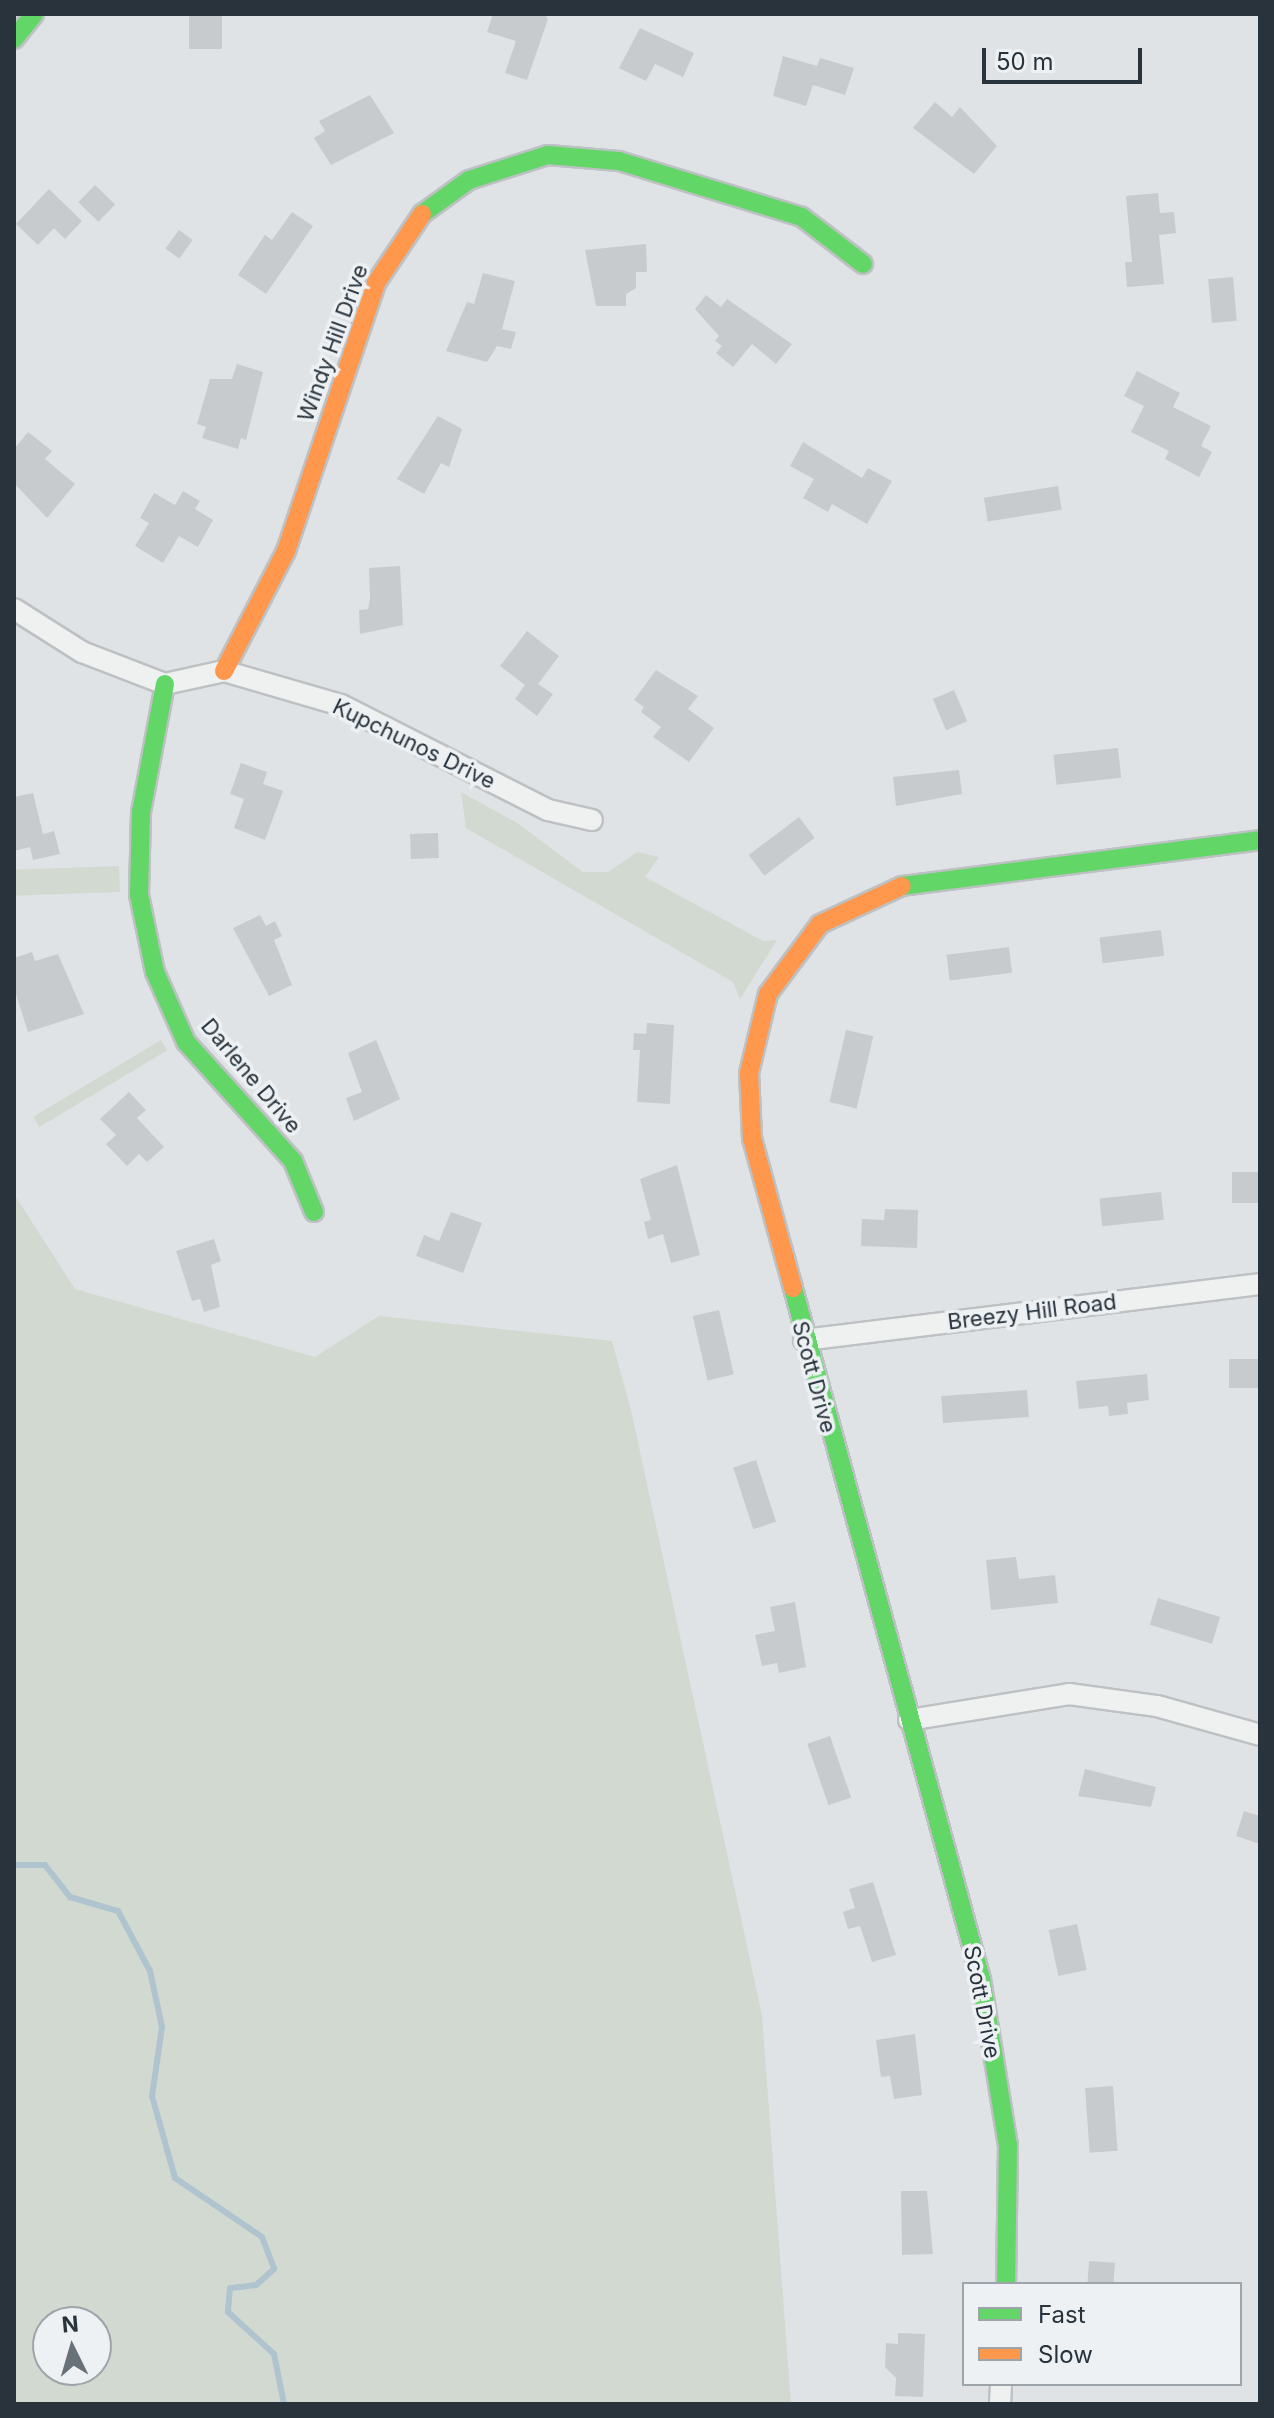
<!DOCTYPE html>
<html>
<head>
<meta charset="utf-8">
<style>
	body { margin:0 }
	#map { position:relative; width:1274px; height:2418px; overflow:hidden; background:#e0e3e5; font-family:Inter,sans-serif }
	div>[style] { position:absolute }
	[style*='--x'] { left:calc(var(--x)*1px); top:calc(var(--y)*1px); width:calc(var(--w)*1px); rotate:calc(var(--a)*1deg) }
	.green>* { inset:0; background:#d2d9d0; transform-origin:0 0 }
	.stream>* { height:6px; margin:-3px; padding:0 3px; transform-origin:3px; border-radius:3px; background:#afc4cf }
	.building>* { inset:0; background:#c8cbcd; transform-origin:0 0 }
	.roads { filter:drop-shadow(2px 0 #bec1c3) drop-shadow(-2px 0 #bec1c3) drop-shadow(0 2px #bec1c3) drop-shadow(0 -2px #bec1c3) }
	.street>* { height:20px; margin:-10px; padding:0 10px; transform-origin:10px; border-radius:10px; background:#eff1f1 }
	.fast>* { height:18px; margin:-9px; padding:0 9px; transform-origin:9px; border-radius:9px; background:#63d668 }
	.slow>* { height:18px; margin:-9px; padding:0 9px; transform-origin:9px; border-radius:9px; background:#ff974d }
	span { translate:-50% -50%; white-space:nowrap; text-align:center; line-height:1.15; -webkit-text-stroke:7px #edf1f4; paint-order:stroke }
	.street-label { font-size:22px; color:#28333c }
	.frame { position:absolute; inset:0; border:16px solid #28333c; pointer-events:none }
	.legend { position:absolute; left:962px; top:2282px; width:280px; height:104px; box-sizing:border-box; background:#edf1f4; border:2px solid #9ea5aa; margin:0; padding:10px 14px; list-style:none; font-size:24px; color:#28333c }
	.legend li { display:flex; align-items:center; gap:16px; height:40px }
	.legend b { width:40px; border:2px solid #9ea5aa }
	.north { position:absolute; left:32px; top:2306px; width:80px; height:80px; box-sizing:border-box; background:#edf1f4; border:2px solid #9ea5aa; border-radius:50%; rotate:355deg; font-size:22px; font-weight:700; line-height:32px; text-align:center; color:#28333c }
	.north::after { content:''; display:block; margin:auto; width:28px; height:36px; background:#687177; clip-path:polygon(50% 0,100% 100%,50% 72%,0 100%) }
	.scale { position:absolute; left:982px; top:48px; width:160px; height:36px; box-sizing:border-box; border:4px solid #28333c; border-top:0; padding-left:10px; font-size:24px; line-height:28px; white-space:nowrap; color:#28333c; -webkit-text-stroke:6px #edf1f4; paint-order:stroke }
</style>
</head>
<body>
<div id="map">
	<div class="green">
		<i style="clip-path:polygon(461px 792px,519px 824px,583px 872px,608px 872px,637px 852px,659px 857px,645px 877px,763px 941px,777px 940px,740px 999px,733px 982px,466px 828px)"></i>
		<i style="left:119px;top:866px;width:26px;height:107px;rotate:88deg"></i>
		<i style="left:161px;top:1040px;width:12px;height:149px;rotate:59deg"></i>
		<i style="clip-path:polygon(evenodd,14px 1194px,75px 1289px,315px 1357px,379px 1316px,612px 1341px,631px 1410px,762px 2015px,791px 2404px,14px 2404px,14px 1194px,96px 2322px,96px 2370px,48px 2370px,48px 2322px,96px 2322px)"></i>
	</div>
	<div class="stream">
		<i style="--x:14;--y:1865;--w:31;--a:0"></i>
		<i style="--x:45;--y:1865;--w:41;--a:52"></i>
		<i style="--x:70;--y:1897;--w:50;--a:16.3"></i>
		<i style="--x:118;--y:1911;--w:68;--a:61.9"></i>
		<i style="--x:150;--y:1971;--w:57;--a:77.9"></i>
		<i style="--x:162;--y:2027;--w:70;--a:98.2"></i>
		<i style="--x:152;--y:2096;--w:85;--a:74.3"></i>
		<i style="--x:175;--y:2178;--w:105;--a:34.1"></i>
		<i style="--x:262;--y:2237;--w:34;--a:69"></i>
		<i style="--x:274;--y:2269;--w:24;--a:138"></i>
		<i style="--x:256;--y:2285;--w:26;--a:173"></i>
		<i style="--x:230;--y:2288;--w:24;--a:95"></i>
		<i style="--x:228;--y:2312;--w:62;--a:42.4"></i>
		<i style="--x:274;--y:2354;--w:51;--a:78.7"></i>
	</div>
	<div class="building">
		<i style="left:189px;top:14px;width:33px;height:35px"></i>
		<i style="clip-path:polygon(493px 14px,545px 14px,548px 19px,527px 80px,505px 73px,516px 41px,487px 32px)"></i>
		<i style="clip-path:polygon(640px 28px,694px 53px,683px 77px,655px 64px,646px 81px,619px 68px)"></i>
		<i style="clip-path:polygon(783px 56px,817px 66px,820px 58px,854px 68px,845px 95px,813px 85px,806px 106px,773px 96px)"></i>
		<i style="clip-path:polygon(370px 95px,394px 133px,331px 165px,314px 138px,325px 131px,319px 121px)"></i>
		<i style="clip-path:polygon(935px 102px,952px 117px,960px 107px,997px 146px,974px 174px,913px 128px)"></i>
		<i style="left:95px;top:185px;width:28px;height:24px;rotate:44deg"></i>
		<i style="clip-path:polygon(49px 189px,82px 221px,65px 239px,54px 228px,38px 245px,16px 224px)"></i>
		<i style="clip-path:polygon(1158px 193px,1160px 213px,1174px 212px,1176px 233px,1159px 235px,1164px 284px,1127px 287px,1125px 262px,1132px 262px,1126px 196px)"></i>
		<i style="clip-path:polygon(292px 212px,313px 226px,266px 294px,238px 275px,265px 235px,272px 240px)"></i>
		<i style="left:179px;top:230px;width:17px;height:23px;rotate:36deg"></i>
		<i style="clip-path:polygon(646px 244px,647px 272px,636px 272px,636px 288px,626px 294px,626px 306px,596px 306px,585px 250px)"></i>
		<i style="clip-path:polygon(483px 273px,515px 281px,502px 329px,516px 332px,511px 349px,497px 346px,487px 362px,446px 351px,467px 302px,474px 304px)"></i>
		<i style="left:1233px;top:277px;width:44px;height:25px;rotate:85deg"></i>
		<i style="clip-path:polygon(706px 295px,721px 307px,727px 299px,792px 344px,776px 364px,752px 344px,733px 367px,716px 353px,722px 346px,715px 341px,719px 336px,695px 309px)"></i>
		<i style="clip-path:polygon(237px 364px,263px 372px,246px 440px,241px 438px,238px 449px,202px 438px,206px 427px,197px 424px,210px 379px,232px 379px)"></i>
		<i style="clip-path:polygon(1137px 371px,1180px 393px,1173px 407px,1211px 426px,1201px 446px,1212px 452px,1199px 477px,1165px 459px,1169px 451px,1131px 432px,1144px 406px,1124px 396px)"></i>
		<i style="clip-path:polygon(438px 416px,462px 429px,449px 467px,441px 463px,424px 494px,397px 479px)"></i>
		<i style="clip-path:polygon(28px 432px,52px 451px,45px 459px,75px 484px,47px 518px,14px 483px,14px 449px)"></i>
		<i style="clip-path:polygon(803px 442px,862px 478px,868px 468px,892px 481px,867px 524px,832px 504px,828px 512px,803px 498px,814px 479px,790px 466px)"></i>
		<i style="left:1058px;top:486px;width:24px;height:75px;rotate:81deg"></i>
		<i style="clip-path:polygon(183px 491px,200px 501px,195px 509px,213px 520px,198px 547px,179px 536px,163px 563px,135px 546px,149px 523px,140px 518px,154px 493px,175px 505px)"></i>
		<i style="clip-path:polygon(400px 566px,403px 625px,360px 634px,359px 610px,368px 609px,370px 599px,369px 568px)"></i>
		<i style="clip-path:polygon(527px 631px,559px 656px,538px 684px,553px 694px,537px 716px,515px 699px,525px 685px,500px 666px)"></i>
		<i style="clip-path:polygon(656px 670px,698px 696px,688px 709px,714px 728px,689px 762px,653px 737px,661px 727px,641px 712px,644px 707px,634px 700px)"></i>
		<i style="left:954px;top:690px;width:34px;height:23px;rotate:67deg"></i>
		<i style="left:1118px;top:748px;width:30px;height:65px;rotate:84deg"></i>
		<i style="clip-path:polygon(241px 763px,267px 772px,263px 784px,283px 791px,265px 840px,234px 828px,244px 799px,230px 794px)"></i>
		<i style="clip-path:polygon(959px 770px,962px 794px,896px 806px,893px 777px)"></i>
		<i style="clip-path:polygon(33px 793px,43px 834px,54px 831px,60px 854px,33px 860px,30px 847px,14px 851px,14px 797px)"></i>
		<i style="left:799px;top:817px;width:26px;height:63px;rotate:53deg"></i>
		<i style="left:438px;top:833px;width:25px;height:28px;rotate:88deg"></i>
		<i style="clip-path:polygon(260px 915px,266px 926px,275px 921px,282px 936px,274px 940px,292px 985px,269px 996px,233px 928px)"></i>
		<i style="left:1161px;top:930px;width:26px;height:62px;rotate:83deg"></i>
		<i style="left:1009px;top:947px;width:26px;height:63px;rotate:83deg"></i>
		<i style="clip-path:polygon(32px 952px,35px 961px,58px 954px,84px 1014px,28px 1032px,14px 988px,14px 958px)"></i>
		<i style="clip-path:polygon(647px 1023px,674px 1025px,670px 1104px,637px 1102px,640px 1050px,633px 1050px,634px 1033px,646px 1034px)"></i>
		<i style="left:846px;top:1030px;width:28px;height:74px;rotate:13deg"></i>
		<i style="clip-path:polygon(376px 1040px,400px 1099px,354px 1121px,346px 1098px,362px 1092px,348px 1053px)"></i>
		<i style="clip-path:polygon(129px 1092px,146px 1110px,137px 1118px,164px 1147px,147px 1162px,139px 1154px,127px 1166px,106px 1144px,116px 1135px,100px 1119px)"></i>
		<i style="clip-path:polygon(677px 1165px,700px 1255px,671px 1263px,663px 1234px,648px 1239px,644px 1222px,651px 1220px,640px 1179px)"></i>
		<i style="left:1260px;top:1172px;width:31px;height:28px;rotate:90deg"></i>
		<i style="left:1161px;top:1192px;width:28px;height:62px;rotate:84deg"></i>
		<i style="clip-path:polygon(885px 1209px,918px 1210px,917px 1248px,861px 1246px,862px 1219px,884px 1220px)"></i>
		<i style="clip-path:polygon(451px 1212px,482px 1223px,463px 1273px,416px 1256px,424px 1235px,439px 1241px)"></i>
		<i style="clip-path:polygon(214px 1239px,221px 1261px,211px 1265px,220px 1307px,204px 1312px,200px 1299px,192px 1301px,176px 1251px)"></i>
		<i style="left:719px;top:1310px;width:66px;height:27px;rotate:77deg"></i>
		<i style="left:1260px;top:1359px;width:29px;height:31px;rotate:90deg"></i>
		<i style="clip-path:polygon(1147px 1374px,1149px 1400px,1127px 1403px,1128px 1414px,1109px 1416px,1108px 1406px,1079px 1409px,1076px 1381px)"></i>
		<i style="left:1027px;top:1390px;width:27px;height:86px;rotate:86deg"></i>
		<i style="left:756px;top:1460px;width:65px;height:24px;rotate:72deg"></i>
		<i style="clip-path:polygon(1016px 1557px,1019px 1579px,1055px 1575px,1058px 1603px,991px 1610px,986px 1560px)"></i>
		<i style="left:1158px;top:1598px;width:65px;height:28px;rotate:17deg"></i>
		<i style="clip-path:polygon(795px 1602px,806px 1667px,779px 1673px,777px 1663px,762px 1666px,755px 1635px,775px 1631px,770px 1607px)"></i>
		<i style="left:830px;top:1736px;width:65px;height:24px;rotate:71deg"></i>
		<i style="clip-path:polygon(1085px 1769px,1156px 1787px,1151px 1807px,1078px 1796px)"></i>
		<i style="clip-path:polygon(1244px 1811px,1260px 1816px,1260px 1844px,1236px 1836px)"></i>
		<i style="clip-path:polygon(873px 1882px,896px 1955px,872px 1962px,860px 1926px,848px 1929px,843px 1912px,855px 1908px,849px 1889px)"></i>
		<i style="left:1077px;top:1924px;width:47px;height:29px;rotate:78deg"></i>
		<i style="clip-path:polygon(915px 2034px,922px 2095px,894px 2099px,890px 2076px,881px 2077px,876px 2040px)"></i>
		<i style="left:1113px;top:2086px;width:65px;height:28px;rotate:86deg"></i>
		<i style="clip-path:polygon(901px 2191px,927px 2191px,933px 2254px,902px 2255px)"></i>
		<i style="left:1089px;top:2261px;width:26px;height:23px;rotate:4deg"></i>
		<i style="clip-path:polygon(898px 2333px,925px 2334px,923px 2397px,895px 2396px,896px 2378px,885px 2367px,886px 2343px,898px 2344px)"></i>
	</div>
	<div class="roads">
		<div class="street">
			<i style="--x:14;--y:609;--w:80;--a:32.3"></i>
			<i style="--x:82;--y:652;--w:89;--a:21.1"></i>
			<i style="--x:165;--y:684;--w:60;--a:-12.4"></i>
			<i style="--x:224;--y:671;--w:122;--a:16.2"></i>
			<i style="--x:341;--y:705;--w:232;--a:26.9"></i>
			<i style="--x:548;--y:810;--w:45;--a:12.8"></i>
			<i style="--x:804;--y:1340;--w:459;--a:-7"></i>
			<i style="--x:909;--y:1720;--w:162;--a:-9.2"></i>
			<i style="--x:1069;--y:1694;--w:89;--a:7.8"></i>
			<i style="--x:1157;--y:1706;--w:107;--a:15.7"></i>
			<i style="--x:1000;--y:2404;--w:20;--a:-87"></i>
		</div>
		<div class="fast">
			<i style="--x:14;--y:39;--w:32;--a:-51"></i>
			<i style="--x:422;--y:214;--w:58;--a:-35.9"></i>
			<i style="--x:469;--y:180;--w:83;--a:-17.6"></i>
			<i style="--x:548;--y:155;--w:71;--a:4.8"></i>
			<i style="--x:619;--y:161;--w:191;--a:17"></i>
			<i style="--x:802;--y:217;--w:77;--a:37.6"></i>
			<i style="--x:165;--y:684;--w:130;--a:100.6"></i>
			<i style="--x:141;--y:812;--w:83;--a:91.4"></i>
			<i style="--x:139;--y:895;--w:79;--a:78.3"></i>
			<i style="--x:155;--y:972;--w:77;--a:66.1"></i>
			<i style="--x:186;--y:1042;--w:160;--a:48"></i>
			<i style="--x:293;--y:1161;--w:55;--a:67.6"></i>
			<i style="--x:902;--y:886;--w:361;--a:-7.3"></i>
			<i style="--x:793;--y:1288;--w:716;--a:74.78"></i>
			<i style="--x:981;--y:1979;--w:168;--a:80.8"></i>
			<i style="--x:1008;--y:2145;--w:139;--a:90.8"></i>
		</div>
		<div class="slow">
			<i style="--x:224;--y:671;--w:135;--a:-62.7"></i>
			<i style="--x:286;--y:551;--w:283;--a:-71.4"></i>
			<i style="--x:376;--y:283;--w:83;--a:-56.3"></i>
			<i style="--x:793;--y:1288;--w:156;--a:-105.3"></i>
			<i style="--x:752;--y:1138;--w:65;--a:-92.6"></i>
			<i style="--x:749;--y:1073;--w:81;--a:-76.5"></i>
			<i style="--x:768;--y:994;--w:87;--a:-53.4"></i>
			<i style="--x:820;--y:924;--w:90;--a:-24.9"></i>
		</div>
	</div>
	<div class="street-label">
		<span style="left:333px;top:343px;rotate:-70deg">Windy Hill Drive</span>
		<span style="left:414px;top:744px;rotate:26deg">Kupchunos Drive</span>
		<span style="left:251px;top:1076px;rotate:50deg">Darlene Drive</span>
		<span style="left:1032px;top:1312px;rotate:-7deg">Breezy Hill Road</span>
		<span style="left:814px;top:1377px;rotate:75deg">Scott Drive</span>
		<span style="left:982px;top:2002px;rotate:79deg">Scott Drive</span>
	</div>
	<div class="frame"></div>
	<ul class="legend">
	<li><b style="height:10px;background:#63d668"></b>Fast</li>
	<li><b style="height:10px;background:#ff974d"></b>Slow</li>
	</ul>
	<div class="north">N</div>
	<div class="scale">50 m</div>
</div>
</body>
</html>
